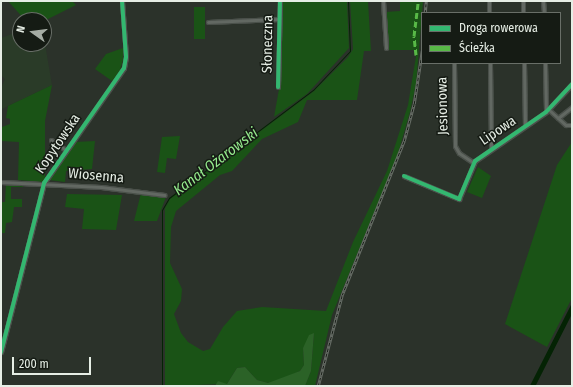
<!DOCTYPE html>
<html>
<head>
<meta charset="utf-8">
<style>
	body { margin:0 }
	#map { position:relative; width:573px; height:387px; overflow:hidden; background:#2b322a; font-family:"Fira Sans Condensed",sans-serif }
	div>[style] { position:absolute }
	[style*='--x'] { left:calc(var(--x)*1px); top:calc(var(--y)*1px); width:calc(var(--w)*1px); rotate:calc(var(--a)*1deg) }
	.built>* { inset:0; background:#2a3b28 }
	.green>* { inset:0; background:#1a5316; transform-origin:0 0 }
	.forest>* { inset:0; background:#2b6227 }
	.stream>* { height:1px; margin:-0.5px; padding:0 0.5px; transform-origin:0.5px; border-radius:0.5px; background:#042304 }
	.river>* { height:4.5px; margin:-2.25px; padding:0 2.25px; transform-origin:2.25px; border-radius:2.25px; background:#042304 }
	.roads { filter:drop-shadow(1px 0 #4a504a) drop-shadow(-1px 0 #4a504a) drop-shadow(0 1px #4a504a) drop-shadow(0 -1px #4a504a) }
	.minor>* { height:3px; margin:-1.5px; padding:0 1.5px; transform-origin:1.5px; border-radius:1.5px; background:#626862 }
	.rail>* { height:2.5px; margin-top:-1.25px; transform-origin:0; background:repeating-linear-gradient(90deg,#151b14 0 3px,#686e67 0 6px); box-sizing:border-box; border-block:1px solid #686e67 }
	.quiet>* { height:3px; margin-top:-1.5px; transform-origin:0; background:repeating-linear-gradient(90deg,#58b947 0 6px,transparent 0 9px) }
	.cycleway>* { height:4px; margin:-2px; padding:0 2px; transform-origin:2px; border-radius:2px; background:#33b770 }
	span { translate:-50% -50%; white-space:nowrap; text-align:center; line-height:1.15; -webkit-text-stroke:3px #151b14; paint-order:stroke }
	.street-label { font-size:14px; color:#e6eee5 }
	.water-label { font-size:15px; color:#94e98c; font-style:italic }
	.frame { position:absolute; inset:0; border:2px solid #e6eee5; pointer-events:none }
	.legend { position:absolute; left:421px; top:12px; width:140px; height:52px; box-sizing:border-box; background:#151b14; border:1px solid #696f68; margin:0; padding:5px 7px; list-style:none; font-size:12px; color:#e6eee5 }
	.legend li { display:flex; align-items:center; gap:8px; height:20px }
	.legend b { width:20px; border:1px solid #696f68 }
	.north { position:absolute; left:12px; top:12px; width:40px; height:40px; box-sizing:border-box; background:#151b14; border:1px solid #696f68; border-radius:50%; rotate:284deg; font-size:11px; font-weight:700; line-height:16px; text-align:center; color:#e6eee5 }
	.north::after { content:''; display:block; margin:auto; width:14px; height:18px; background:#a5aca4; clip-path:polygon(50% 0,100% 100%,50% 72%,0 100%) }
	.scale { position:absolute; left:12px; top:357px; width:79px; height:18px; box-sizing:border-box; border:2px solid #e6eee5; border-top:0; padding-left:5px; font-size:12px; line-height:14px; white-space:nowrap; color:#e6eee5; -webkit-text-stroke:3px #151b14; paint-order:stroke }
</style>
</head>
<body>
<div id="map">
	<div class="built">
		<i style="clip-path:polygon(20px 31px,20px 44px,44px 44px,44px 38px,52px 85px,2px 109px,1px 88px,5px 79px,1px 75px,1px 38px)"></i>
	</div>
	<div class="green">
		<i style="clip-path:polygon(8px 1px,72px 1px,76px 5px,44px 21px,25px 20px)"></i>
		<i style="clip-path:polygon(281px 1px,347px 1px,349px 48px,307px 94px,274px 117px,279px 89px)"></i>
		<i style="clip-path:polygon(350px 1px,368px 1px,371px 51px,364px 51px,357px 100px,307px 100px,298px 122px,262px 139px,232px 171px,220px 175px,176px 211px,171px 227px,170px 263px,182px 289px,181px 301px,174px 314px,181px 333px,188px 342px,203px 351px,210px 349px,223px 327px,237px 311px,262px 307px,326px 311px,353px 242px,387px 171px,408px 105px,417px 50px,388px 50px,385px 12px,400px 11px,400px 1px,423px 1px,416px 84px,410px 112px,397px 157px,332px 315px,315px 386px,305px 386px,311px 371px,314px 333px,303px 348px,304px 365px,300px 371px,276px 382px,268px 383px,257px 380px,245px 367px,237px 368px,227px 384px,165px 386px,165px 208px,170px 199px,314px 91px,348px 57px,353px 49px)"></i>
		<i style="left:194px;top:7px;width:11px;height:32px"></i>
		<i style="clip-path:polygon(123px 48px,123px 60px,119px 73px,112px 81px,95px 69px,106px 54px)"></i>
		<i style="clip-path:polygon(52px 85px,45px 121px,45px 179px,42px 182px,18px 180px,19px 142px,1px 141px,2px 127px,10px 124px,10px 119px,6px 118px,8px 106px)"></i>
		<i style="clip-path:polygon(180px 136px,176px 159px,167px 158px,165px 173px,157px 172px,162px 137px)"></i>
		<i style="clip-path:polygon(95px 141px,92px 169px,66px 171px,65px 182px,49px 180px,75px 142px)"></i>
		<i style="clip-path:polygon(572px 142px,572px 298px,547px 347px,505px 324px,557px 165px)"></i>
		<i style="clip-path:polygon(478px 167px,491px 176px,482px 198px,467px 192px)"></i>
		<i style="clip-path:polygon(6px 184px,23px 185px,23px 187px,11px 187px,11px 199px,22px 199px,22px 207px,14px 207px,12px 222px,6px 223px,5px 233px,1px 233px,1px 202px,5px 202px)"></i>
		<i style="clip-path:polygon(141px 193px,166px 197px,157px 221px,134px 221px)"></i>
		<i style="clip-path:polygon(67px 194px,122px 195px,116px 230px,82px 229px,84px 209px,65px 207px)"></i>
	</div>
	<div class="forest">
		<i style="clip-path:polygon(314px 333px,311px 371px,305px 386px,215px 386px,218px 381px,227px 384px,237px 368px,245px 367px,257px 380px,268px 383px,300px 371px,304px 365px,303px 348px,309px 335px)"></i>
	</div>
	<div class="stream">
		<i style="--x:162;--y:386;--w:176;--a:-90"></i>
		<i style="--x:162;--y:210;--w:14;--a:-60"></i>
		<i style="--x:169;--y:198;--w:181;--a:-36.9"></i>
		<i style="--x:314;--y:89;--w:52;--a:-46.5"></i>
		<i style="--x:350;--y:51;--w:50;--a:-92.3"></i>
	</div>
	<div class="river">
		<i style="--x:532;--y:386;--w:89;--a:-63.1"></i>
	</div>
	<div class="roads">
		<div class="minor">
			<i style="--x:383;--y:1;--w:47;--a:86.3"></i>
			<i style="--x:523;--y:1;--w:12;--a:90"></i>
			<i style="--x:543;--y:1;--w:12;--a:85"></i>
			<i style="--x:489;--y:13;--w:12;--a:-90"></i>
			<i style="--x:208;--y:22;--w:71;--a:-2.4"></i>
			<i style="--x:454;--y:63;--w:83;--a:89.3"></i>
			<i style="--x:455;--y:146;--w:8;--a:60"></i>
			<i style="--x:459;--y:153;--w:18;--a:34"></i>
			<i style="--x:490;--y:63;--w:86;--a:89.3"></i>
			<i style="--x:524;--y:63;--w:63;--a:89.1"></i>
			<i style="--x:545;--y:63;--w:47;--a:88.8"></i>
			<i style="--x:278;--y:87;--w:86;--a:-88.7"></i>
			<i style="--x:548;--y:109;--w:24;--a:42"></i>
			<i style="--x:566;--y:125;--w:6;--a:0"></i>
			<i style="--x:558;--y:118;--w:18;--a:-38"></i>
			<i style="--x:51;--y:140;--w:18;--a:34"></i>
			<i style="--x:404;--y:176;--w:60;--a:22.7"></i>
			<i style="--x:459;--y:199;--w:41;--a:-67.2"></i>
			<i style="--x:475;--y:161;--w:86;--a:-34.6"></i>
			<i style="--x:546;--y:112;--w:38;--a:-47"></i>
			<i style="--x:1;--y:182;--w:100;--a:2.9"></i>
			<i style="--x:101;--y:187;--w:64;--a:7.2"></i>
			<i style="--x:1;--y:352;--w:174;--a:-75.7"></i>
			<i style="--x:44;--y:183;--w:140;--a:-55.2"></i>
			<i style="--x:124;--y:68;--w:11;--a:-80"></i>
			<i style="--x:126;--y:57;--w:56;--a:-94.1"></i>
		</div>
	</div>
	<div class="rail">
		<i style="--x:425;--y:13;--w:12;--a:-85"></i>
		<i style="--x:318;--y:386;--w:94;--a:-75.2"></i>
		<i style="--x:342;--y:295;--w:166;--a:-68.1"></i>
		<i style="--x:404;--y:141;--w:38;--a:-75"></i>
		<i style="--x:414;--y:104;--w:54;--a:-81.4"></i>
	</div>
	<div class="quiet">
		<i style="--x:416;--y:55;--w:19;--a:-96"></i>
		<i style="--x:414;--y:36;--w:35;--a:-83"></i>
	</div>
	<div class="cycleway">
		<i style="--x:278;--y:87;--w:86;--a:-88.7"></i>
		<i style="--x:404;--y:176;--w:60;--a:22.7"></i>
		<i style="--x:459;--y:199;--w:41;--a:-67.2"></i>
		<i style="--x:475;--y:161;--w:86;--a:-34.6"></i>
		<i style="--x:546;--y:112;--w:38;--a:-47"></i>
		<i style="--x:1;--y:352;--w:174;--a:-75.7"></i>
		<i style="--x:44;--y:183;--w:140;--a:-55.2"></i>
		<i style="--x:124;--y:68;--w:11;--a:-80"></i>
		<i style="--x:126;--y:57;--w:56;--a:-94.1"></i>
	</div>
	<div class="street-label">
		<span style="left:268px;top:44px;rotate:-89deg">Słoneczna</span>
		<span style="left:443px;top:106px;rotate:-91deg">Jesionowa</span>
		<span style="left:498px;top:131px;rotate:-34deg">Lipowa</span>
		<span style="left:58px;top:144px;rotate:-56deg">Kopytowska</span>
		<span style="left:96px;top:176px;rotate:5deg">Wiosenna</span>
	</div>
	<div class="water-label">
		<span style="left:216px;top:162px;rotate:-37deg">Kanał Ożarowski</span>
	</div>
	<div class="frame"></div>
	<ul class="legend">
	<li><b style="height:5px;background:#33b770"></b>Droga rowerowa</li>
	<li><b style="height:5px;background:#58b947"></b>Ścieżka</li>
	</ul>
	<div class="north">N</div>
	<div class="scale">200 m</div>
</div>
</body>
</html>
